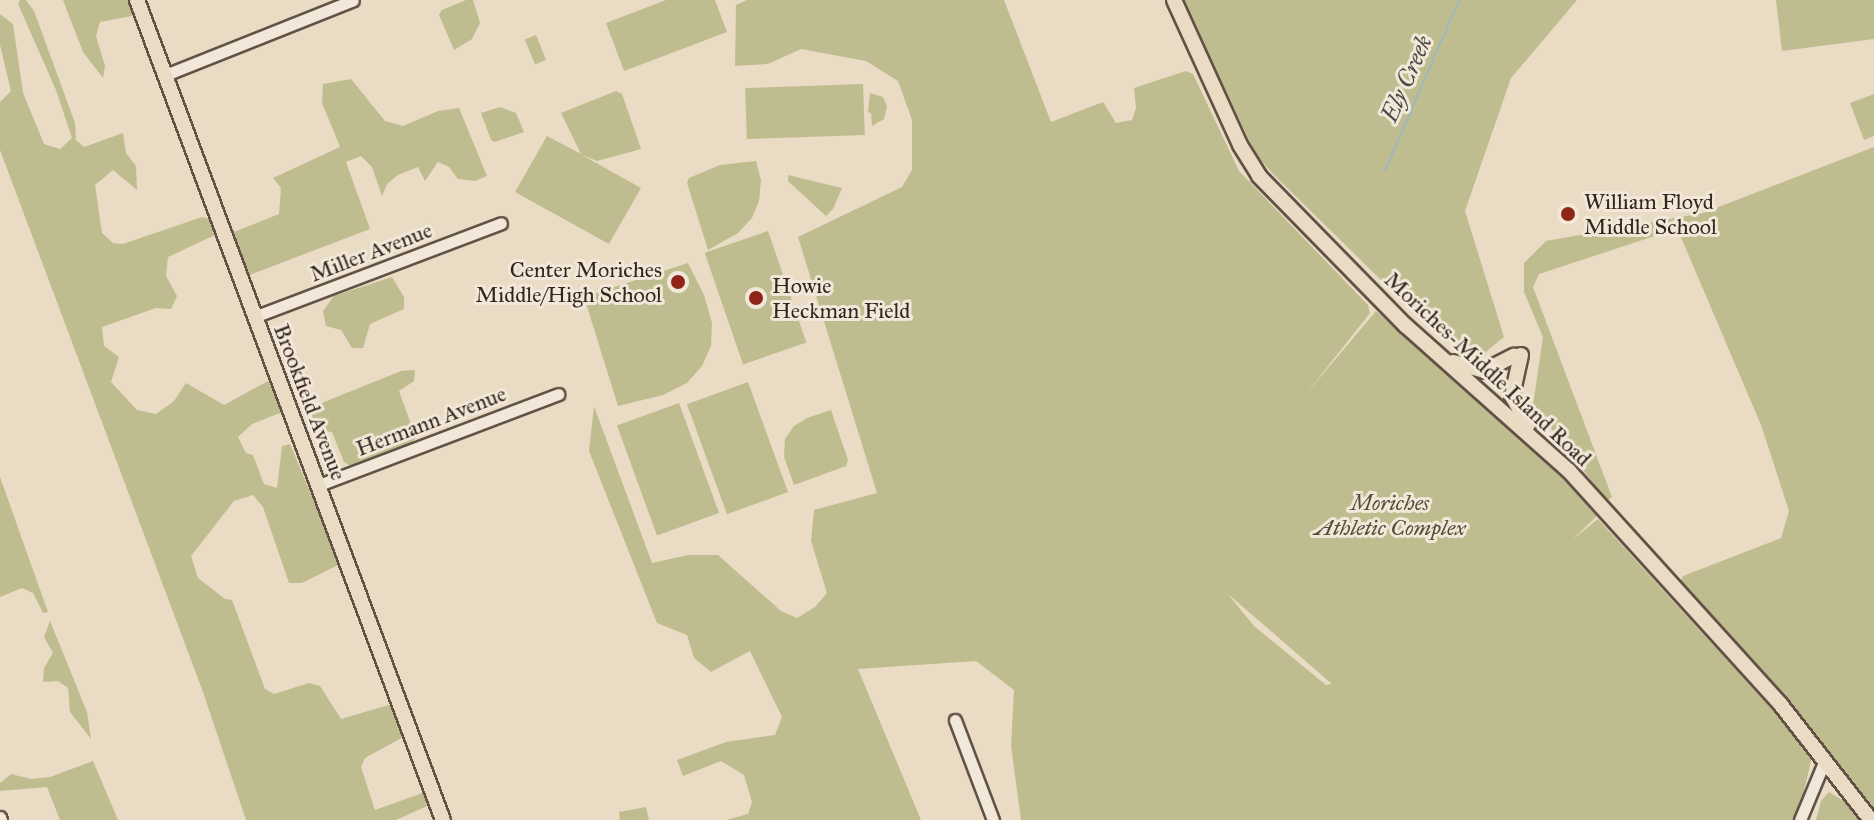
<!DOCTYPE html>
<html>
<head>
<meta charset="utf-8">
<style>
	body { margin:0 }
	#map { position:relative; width:1874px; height:820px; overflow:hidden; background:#eadbc4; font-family:"IM FELL Great Primer",serif }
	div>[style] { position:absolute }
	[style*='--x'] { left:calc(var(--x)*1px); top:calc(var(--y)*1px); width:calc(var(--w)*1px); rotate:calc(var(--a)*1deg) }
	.green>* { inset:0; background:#bfbd8f; transform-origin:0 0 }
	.stream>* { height:2px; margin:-1px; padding:0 1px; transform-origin:1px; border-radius:1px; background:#9eb8bf }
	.roads { filter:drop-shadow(2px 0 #625246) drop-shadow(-2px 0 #625246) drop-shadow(0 2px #625246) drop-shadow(0 -2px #625246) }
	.minor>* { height:11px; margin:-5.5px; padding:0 5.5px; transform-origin:5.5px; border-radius:5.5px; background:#f1e8d9 }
	.major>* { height:14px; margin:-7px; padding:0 7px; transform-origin:7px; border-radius:7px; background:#eadbc4 }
	.dots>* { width:22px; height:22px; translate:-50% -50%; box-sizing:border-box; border:4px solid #f1e8d9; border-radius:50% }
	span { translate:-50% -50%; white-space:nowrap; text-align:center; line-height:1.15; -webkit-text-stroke:6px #f1e8d9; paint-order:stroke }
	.poi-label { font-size:22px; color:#35251c }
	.left { translate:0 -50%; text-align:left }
	.right { translate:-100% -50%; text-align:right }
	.street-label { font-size:22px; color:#35251c }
	.park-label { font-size:22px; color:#584b39; font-style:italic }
	.water-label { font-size:24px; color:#4f4a45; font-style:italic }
</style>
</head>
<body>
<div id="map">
	<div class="green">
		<i style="clip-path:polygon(20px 0,26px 0,34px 11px,75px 123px,76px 140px,84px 147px,123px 133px,126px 153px,136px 166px,137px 190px,113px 170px,95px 185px,102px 233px,113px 243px,123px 244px,202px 217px,210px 219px,215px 235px,168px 257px,166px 276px,177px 296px,171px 309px,156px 308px,102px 327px,104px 346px,119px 357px,111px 382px,137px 410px,156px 414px,174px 401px,186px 383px,224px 405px,268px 381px,285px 411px,252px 424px,238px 437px,246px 453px,253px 455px,264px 484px,277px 488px,282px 446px,290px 444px,339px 561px,338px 565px,302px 583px,289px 583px,263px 507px,253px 495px,234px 501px,191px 556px,198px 578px,225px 599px,232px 600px,265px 689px,274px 694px,309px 683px,320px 686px,341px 719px,392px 704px,396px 708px,405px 736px,365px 758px,361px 767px,375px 810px,425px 792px,427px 806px,396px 820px,246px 820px,203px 692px,0 150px,0 102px,11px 91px,0 45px,0 14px,13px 24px,23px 93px,44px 144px,60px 149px,72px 138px,56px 90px,18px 4px)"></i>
		<i style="clip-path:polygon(63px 0,131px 0,137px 15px,100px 22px,96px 36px,105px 66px,103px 78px,83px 52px)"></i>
		<i style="clip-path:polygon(466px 0,473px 0,480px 23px,472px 39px,454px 50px,439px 15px,442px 10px)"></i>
		<i style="clip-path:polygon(666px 0,715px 0,727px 32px,624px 71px,606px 23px)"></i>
		<i style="clip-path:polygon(evenodd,747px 0,1004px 0,1051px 122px,1103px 102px,1116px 123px,1132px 120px,1136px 108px,1134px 88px,1186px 71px,1193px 74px,1239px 171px,1368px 305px,1370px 313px,1306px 394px,1376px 311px,1539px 455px,1598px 515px,1572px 540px,1598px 519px,1810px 751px,1811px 761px,1797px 820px,1021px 820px,1011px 746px,1014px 690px,976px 661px,858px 669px,921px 820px,726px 820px,748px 814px,752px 802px,744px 775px,721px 761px,683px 776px,677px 760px,726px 742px,775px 735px,782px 717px,750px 651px,711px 672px,694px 658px,687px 635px,657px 623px,589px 451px,594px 406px,652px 563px,688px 555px,718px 555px,781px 611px,797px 618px,815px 607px,827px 593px,811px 541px,814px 510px,877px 493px,798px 237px,902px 187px,912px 170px,912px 120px,898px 81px,866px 61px,801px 49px,768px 64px,735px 66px,736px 5px,747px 0,1228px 594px,1332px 684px,1326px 685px,1254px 626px,1228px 594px)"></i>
		<i style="clip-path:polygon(1183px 0,1577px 0,1511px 78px,1465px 211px,1504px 337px,1476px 360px,1382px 281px,1272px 173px,1255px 153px)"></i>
		<i style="clip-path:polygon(1776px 0,1874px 0,1874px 39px,1782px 51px)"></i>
		<i style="left:536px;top:35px;width:27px;height:12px;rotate:68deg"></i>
		<i style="clip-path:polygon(351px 79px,385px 121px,403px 126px,438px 111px,459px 108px,487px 176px,475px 181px,458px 179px,449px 167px,438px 162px,425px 181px,418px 167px,398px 175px,387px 184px,382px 196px,372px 167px,361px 156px,346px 162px,370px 229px,247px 276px,234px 232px,279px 214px,281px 188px,273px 178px,340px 147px,322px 103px,323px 84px)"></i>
		<i style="left:863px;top:84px;width:51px;height:118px;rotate:88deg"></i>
		<i style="clip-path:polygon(616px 91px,622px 94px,641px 149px,597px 161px,582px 155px,641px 188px,609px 244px,515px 192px,547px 136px,581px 154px,561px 113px)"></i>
		<i style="clip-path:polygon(870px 93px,883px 97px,887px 106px,884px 119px,872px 126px,871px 113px,868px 112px)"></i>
		<i style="clip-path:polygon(1874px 94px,1874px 136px,1864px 140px,1850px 103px)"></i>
		<i style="clip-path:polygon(500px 107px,516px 113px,524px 132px,495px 142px,491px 140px,481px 113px)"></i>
		<i style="clip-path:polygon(1874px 147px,1874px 808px,1800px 715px,1681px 581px,1683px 576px,1781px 538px,1789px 511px,1761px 425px,1680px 235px,1670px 231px,1539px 274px,1533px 287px,1612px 497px,1607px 501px,1533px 405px,1543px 337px,1524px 292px,1524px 263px,1546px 241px,1703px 213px)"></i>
		<i style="clip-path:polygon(756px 161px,761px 180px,759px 201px,752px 218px,738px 233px,708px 250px,687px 183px,689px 178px,720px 165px)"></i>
		<i style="clip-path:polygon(788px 175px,842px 188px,833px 209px,826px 216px,788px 181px)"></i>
		<i style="left:768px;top:231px;width:118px;height:67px;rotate:71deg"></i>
		<i style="clip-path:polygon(688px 263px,704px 295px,712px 323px,711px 346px,702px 366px,687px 383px,663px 395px,618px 406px,584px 297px)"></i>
		<i style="clip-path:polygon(392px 277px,404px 297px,404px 309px,370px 324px,363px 348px,352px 348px,341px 330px,326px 326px,323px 311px,334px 296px)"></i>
		<i style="clip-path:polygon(415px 370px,414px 381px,399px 391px,416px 438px,409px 445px,352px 467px,344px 462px,332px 432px,315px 430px,311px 411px,324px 402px,401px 371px)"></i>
		<i style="left:748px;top:382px;width:117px;height:65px;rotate:70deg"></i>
		<i style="left:679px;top:403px;width:117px;height:66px;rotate:70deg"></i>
		<i style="clip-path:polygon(831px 410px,848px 460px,846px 466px,794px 485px,784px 457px,785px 439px,794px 426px,807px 418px)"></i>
		<i style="clip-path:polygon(0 477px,48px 612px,43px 613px,33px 593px,22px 588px,0 597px)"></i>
		<i style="clip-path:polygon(50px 621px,87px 712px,91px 739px,70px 712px,68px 688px,58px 681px,43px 682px,44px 668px,53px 653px,44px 637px)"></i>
		<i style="clip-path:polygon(93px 761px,118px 820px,60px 820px,47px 787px,0 791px,0 783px,11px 774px,31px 779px,50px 777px)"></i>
		<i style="clip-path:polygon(1829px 792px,1847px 803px,1859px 820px,1816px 820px,1821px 801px)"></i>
		<i style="clip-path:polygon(646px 807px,649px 820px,620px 820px,619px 812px)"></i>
	</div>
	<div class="stream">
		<i style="--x:1385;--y:171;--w:186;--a:-66.6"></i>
	</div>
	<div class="roads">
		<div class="minor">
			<i style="--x:165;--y:75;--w:202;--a:-21.7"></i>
			<i style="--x:254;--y:317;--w:264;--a:-20.8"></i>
			<i style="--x:319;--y:485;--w:256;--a:-20.8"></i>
			<i style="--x:955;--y:720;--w:107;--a:69.2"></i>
			<i style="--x:0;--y:817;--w:3;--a:72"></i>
			<i style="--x:1800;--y:820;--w:65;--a:-67.4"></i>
		</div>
		<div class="major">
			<i style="--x:137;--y:0;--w:875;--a:69.54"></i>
			<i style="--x:1174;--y:0;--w:159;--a:65.5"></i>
			<i style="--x:1240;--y:145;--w:36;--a:58"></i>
			<i style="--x:1259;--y:176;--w:209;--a:45.6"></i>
			<i style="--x:1405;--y:325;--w:220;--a:41.7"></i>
			<i style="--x:1569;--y:471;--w:316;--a:47.8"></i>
			<i style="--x:1781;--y:705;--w:146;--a:52"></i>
			<i style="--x:1521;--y:355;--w:42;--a:102.4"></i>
			<i style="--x:1512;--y:396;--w:33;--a:61"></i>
			<i style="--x:1453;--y:362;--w:32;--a:16"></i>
			<i style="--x:1484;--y:371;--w:34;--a:-27"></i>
		</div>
	</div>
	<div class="dots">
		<i style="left:1568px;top:214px;background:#8f2418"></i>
		<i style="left:678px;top:282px;background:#8f2418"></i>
		<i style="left:756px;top:298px;background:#8f2418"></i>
	</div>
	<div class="poi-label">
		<span class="left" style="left:1584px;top:214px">William Floyd<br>Middle School</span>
		<span class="right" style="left:662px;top:282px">Center Moriches<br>Middle/High School</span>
		<span class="left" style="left:772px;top:298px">Howie<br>Heckman Field</span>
	</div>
	<div class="street-label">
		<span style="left:371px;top:252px;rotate:-21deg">Miller Avenue</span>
		<span style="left:1488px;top:369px;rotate:43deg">Moriches-Middle Island Road</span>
		<span style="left:310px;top:402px;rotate:69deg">Brookfield Avenue</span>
		<span style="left:431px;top:421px;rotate:-21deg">Hermann Avenue</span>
	</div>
	<div class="park-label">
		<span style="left:1390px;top:515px">Moriches<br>Athletic Complex</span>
	</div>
	<div class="water-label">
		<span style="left:1407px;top:79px;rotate:-66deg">Ely Creek</span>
	</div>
</div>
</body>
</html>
